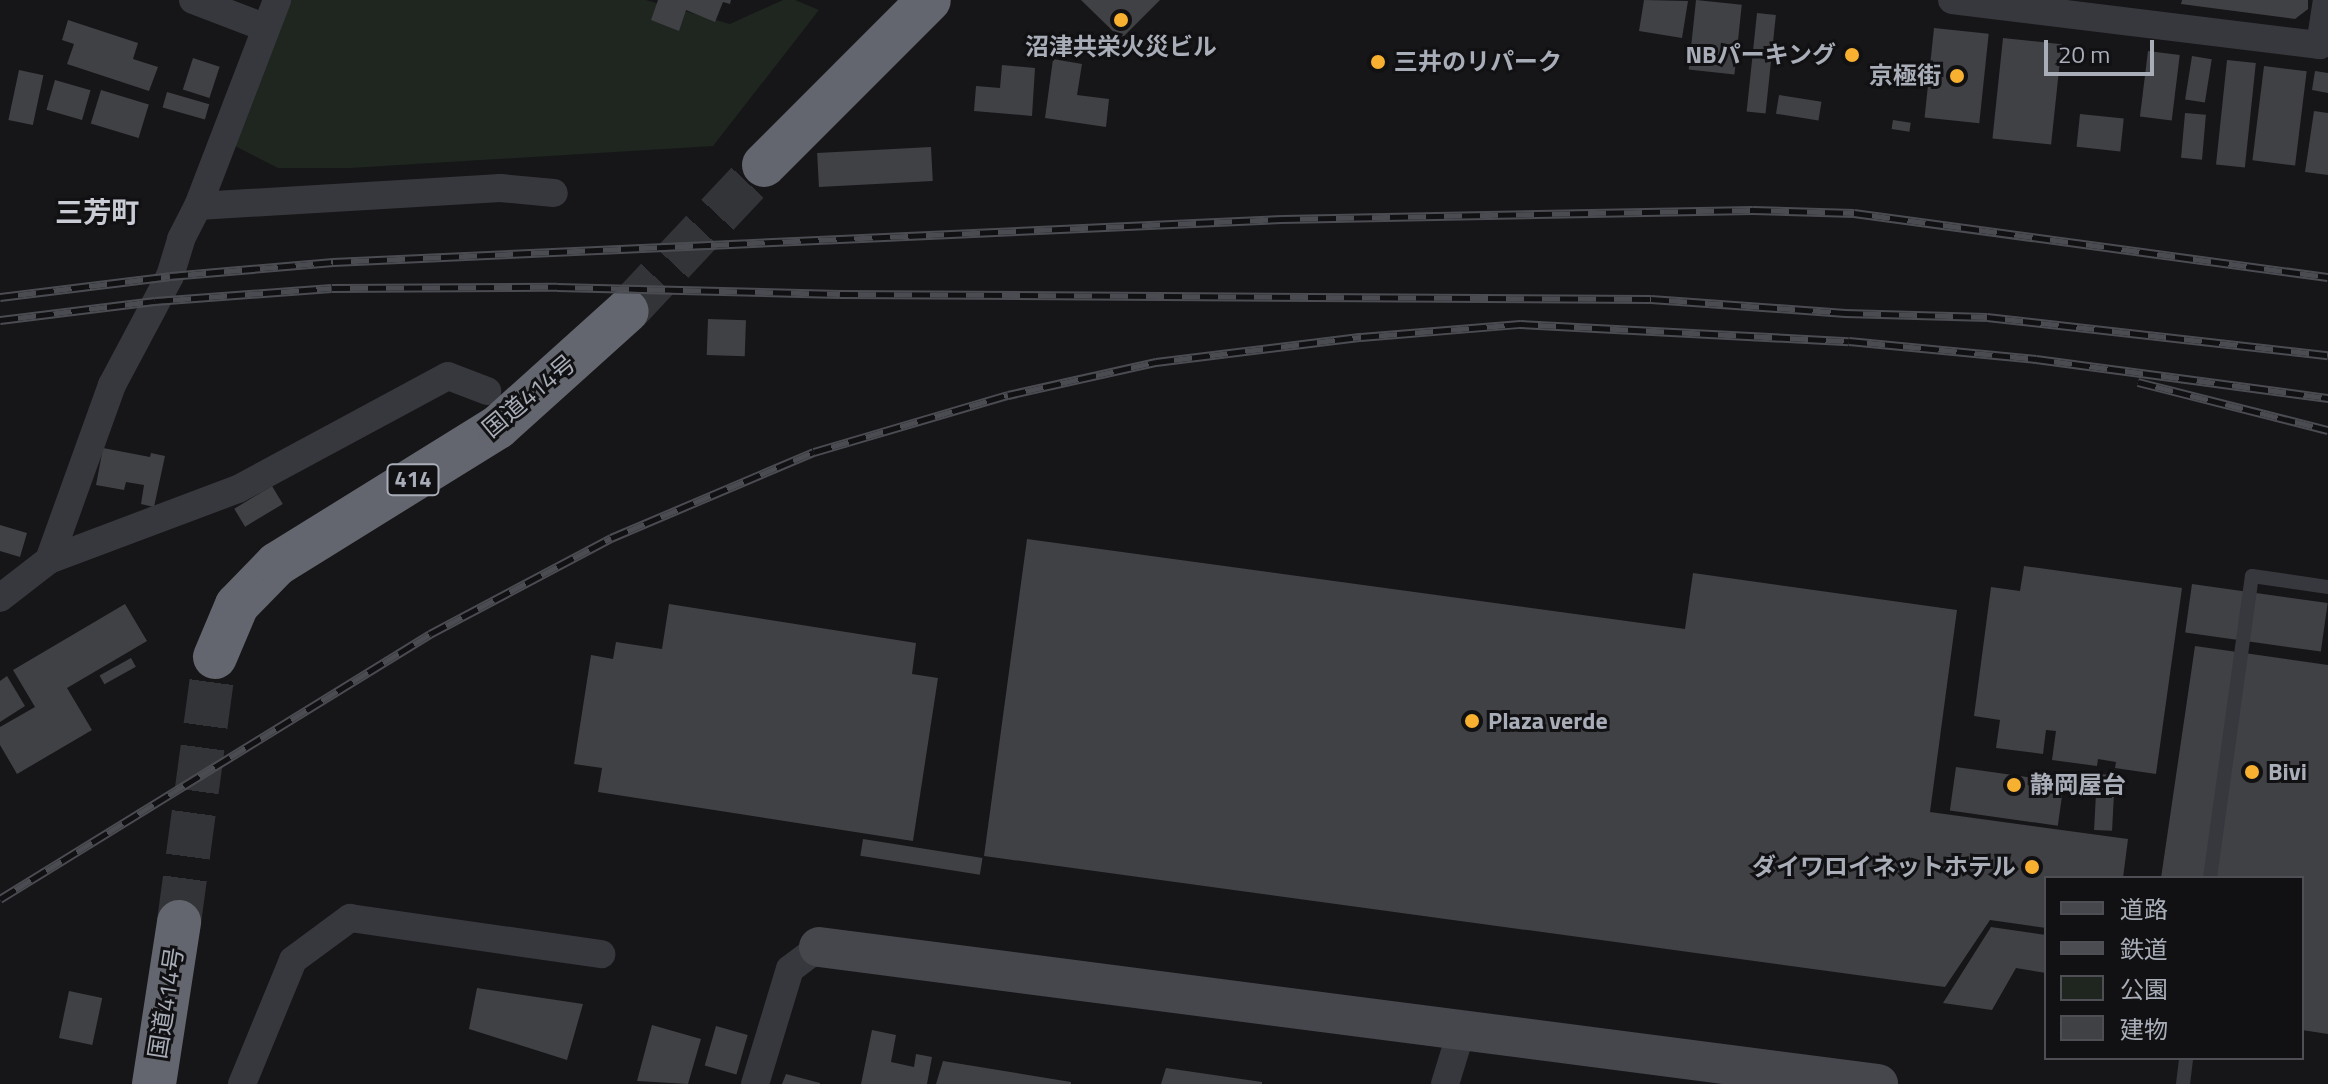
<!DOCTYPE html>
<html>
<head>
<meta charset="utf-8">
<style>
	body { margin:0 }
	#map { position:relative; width:2328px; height:1084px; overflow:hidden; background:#161618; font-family:"Titillium Web","Noto Sans JP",sans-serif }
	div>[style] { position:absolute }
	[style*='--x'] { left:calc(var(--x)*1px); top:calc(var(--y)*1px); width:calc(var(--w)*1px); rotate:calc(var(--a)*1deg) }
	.green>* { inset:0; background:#1e261f }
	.building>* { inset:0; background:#404145; transform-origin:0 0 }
	.highway-tunnel>* { height:44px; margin-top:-22px; transform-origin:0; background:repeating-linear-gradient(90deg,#333438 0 44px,transparent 0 66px) }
	.lane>* { height:14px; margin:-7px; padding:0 7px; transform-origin:7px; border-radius:7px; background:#37383d }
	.street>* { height:28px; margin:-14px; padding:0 14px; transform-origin:14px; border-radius:14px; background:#37383d }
	.secondary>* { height:40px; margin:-20px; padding:0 20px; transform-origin:20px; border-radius:20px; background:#45474d }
	.highway>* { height:44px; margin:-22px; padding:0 22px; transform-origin:22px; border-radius:22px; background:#63666e }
	.rail>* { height:9px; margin-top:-4.5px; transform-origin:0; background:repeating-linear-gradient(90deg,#111113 0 18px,#4a4c52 0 36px); box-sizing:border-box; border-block:2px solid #4a4c52 }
	.dots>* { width:22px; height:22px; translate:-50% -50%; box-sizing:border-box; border:4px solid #111113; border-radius:50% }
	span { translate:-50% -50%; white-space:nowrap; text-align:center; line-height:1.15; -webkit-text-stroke:6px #111113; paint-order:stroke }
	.shield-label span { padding:2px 6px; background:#111113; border:2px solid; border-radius:6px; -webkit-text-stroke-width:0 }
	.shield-label { font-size:22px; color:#a8adb8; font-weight:700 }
	.poi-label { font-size:24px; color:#a8adb8; font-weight:700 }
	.right { translate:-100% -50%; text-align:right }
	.left { translate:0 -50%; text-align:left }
	.street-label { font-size:24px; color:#a8adb8 }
	.quarter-label { font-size:28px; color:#c9ccd4; font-weight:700 }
	.legend { position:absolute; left:2044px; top:876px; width:260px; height:184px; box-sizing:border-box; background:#111113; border:2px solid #4d4f55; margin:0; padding:10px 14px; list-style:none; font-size:24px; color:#a8adb8 }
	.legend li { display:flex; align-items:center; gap:16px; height:40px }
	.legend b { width:40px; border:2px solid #4d4f55 }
	.scale { position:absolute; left:2044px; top:40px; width:110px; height:36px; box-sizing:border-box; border:4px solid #a8adb8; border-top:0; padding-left:10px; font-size:24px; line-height:28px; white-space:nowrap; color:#a8adb8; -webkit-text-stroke:6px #111113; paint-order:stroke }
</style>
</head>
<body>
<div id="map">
	<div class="green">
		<i style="clip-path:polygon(289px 0,646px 0,730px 24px,783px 0,795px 0,819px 10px,713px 146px,350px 168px,278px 168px,235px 146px)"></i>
	</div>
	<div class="building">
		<i style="clip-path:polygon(658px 0,731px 0,730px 4px,723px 2px,715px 22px,686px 10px,679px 31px,651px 20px)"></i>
		<i style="clip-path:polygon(1081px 0,1160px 0,1121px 39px)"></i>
		<i style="clip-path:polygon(1644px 0,1688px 1px,1682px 38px,1639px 31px)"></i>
		<i style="left:1696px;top:0;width:46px;height:70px;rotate:6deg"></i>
		<i style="clip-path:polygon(2182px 0,2308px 0,2308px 9px,2295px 19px,2181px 4px)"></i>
		<i style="left:1757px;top:13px;width:19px;height:99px;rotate:6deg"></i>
		<i style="clip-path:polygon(68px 20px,138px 43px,133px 59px,158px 67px,149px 91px,67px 64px,74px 44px,62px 40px)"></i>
		<i style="left:1934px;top:28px;width:55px;height:90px;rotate:6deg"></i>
		<i style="left:2003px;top:38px;width:59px;height:101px;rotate:6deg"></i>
		<i style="left:2148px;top:51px;width:32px;height:66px;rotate:7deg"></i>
		<i style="left:2192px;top:56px;width:20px;height:44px;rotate:9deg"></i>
		<i style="left:193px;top:58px;width:28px;height:33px;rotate:18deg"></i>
		<i style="clip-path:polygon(1053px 59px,1082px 64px,1077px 95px,1109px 99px,1106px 127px,1045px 118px)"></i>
		<i style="left:2227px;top:60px;width:29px;height:105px;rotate:6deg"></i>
		<i style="clip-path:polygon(1002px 65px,1035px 68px,1032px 116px,974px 111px,976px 86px,1000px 88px)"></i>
		<i style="left:2264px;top:66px;width:43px;height:95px;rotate:7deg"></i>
		<i style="left:19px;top:70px;width:25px;height:51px;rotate:12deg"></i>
		<i style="clip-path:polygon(2315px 71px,2328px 73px,2328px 93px,2312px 90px)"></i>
		<i style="left:55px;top:80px;width:37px;height:31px;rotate:16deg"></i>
		<i style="left:101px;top:90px;width:50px;height:35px;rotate:17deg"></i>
		<i style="left:167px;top:92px;width:44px;height:16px;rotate:16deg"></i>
		<i style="left:1779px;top:95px;width:43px;height:19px;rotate:9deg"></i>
		<i style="clip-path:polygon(2314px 111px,2328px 113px,2328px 175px,2305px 172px)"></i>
		<i style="left:2185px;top:113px;width:21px;height:45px;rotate:5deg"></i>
		<i style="left:2080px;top:114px;width:44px;height:33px;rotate:6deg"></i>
		<i style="left:1893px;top:120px;width:18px;height:9px;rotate:9deg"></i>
		<i style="left:931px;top:147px;width:34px;height:114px;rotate:87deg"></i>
		<i style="left:708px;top:319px;width:38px;height:36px;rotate:2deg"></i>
		<i style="clip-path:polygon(103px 448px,150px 457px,151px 453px,165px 456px,154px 507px,141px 504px,144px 485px,126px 482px,124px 490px,96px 485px)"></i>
		<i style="left:272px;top:486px;width:21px;height:44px;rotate:59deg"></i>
		<i style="clip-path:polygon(0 525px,27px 533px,20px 557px,0 551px)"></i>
		<i style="clip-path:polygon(1027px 539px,1685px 629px,1693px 573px,1957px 610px,1930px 812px,2128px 839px,2123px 878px,2046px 878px,2046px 928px,1990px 920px,1945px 987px,984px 856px)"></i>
		<i style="clip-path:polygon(2024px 566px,2182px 588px,2156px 774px,2115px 768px,2116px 762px,2098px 759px,2097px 766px,2052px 760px,2056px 731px,2046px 730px,2043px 754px,1996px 748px,2000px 720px,1974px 716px,1991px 587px,2020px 591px)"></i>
		<i style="left:2192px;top:584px;width:137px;height:49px;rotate:8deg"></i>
		<i style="clip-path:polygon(125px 604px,147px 641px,67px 688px,92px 730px,17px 774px,0 745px,0 727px,35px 707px,13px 670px)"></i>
		<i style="clip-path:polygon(669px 604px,916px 643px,912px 674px,938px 678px,913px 841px,598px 792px,602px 768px,574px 764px,591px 655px,613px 659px,616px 642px,662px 649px)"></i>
		<i style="clip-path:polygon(2195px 646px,2328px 665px,2328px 1034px,2302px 1030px,2302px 878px,2161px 878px)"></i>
		<i style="left:131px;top:658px;width:10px;height:36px;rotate:61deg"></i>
		<i style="clip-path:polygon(7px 676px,25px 706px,0 722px,0 681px)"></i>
		<i style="left:1956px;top:767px;width:109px;height:44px;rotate:8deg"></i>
		<i style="left:2097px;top:774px;width:18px;height:56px;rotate:3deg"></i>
		<i style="left:863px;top:839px;width:121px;height:17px;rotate:9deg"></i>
		<i style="clip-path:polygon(1991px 927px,2046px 935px,2046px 973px,2016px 968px,1992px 1010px,1943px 1003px)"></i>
		<i style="clip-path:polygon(477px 988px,583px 1004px,567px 1060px,469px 1029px)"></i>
		<i style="left:69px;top:991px;width:34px;height:48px;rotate:12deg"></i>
		<i style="clip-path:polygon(652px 1025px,701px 1039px,688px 1084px,637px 1081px)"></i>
		<i style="left:716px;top:1026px;width:33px;height:41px;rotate:16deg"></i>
		<i style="clip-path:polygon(872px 1030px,896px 1035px,891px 1062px,914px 1067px,916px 1054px,932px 1057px,927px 1084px,861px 1084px)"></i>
		<i style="clip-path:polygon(943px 1061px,1071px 1082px,1071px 1084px,936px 1084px)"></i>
		<i style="clip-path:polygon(1166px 1068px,1262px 1082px,1262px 1084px,1161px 1084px)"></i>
		<i style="clip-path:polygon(786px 1074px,820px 1083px,820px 1084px,782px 1084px)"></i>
	</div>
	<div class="highway-tunnel">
		<i style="--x:627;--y:311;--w:200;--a:-46.8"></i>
		<i style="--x:179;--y:922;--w:267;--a:-82.3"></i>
	</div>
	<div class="lane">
		<i style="--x:2210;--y:878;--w:305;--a:-82.1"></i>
		<i style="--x:2252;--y:576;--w:77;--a:8.2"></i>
		<i style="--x:2183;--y:1084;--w:26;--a:-83"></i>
	</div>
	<div class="street">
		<i style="--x:193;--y:0;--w:76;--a:20.8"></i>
		<i style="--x:1952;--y:0;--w:371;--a:7"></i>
		<i style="--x:2320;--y:45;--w:46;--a:-81.2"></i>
		<i style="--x:198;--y:206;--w:303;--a:-3.4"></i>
		<i style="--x:500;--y:188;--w:54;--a:5.3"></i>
		<i style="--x:49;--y:560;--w:186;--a:-70.2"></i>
		<i style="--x:112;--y:385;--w:123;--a:-62"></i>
		<i style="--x:170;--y:276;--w:39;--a:-73"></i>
		<i style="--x:181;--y:239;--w:37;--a:-63"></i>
		<i style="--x:198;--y:206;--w:221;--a:-69"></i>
		<i style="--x:0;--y:598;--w:62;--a:-37.8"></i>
		<i style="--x:49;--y:560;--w:202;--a:-20.6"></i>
		<i style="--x:238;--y:489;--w:238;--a:-28.3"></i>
		<i style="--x:448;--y:376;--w:42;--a:21"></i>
		<i style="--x:242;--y:1084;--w:134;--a:-67.6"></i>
		<i style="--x:293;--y:960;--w:71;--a:-36.4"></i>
		<i style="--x:350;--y:918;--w:254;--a:8.2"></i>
		<i style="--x:755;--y:1084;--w:120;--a:-73.1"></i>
		<i style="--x:790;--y:969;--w:36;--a:-37"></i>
		<i style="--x:1445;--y:1084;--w:54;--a:-72.9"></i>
	</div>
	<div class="secondary">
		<i style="--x:819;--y:947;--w:1068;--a:7.37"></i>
	</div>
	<div class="highway">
		<i style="--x:764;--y:165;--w:233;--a:-45"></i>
		<i style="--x:215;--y:657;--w:56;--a:-67.1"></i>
		<i style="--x:237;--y:605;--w:57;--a:-45.7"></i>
		<i style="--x:277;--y:564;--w:260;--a:-31.8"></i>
		<i style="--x:498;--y:427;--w:173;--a:-42"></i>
		<i style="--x:154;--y:1084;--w:164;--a:-81.2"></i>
	</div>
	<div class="rail">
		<i style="--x:0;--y:297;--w:171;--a:-7"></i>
		<i style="--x:170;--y:276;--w:164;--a:-4.9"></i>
		<i style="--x:333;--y:262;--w:950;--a:-2.59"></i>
		<i style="--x:1282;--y:219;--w:471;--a:-1.1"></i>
		<i style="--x:1753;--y:210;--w:101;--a:1.7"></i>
		<i style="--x:1854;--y:213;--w:478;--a:7.7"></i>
		<i style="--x:0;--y:320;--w:156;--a:-7"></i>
		<i style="--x:155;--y:301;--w:177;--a:-4.2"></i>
		<i style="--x:332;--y:288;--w:225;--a:-0.3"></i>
		<i style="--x:557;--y:287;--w:283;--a:1.4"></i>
		<i style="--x:840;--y:294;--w:811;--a:0.35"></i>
		<i style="--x:1651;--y:299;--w:195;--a:4.1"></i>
		<i style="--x:1845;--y:313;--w:142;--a:1.6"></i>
		<i style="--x:1987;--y:317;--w:343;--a:6.4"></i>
		<i style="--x:2138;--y:382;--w:196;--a:14.2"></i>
		<i style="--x:0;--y:899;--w:505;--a:-31.64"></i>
		<i style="--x:430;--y:634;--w:205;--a:-27.9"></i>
		<i style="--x:611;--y:538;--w:220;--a:-23"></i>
		<i style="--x:814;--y:452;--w:202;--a:-16.4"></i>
		<i style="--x:1008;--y:395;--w:152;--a:-12.6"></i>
		<i style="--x:1156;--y:362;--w:207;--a:-7"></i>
		<i style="--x:1361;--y:337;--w:160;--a:-4.7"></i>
		<i style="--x:1520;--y:324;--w:329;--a:3"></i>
		<i style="--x:1849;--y:341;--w:188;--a:5.5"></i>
		<i style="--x:2036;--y:359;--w:295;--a:7.6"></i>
	</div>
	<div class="dots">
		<i style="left:1121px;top:20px;background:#f7b030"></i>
		<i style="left:1852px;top:55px;background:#f7b030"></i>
		<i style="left:1378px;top:62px;background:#f7b030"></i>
		<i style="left:1957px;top:76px;background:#f7b030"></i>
		<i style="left:1472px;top:721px;background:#f7b030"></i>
		<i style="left:2252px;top:772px;background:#f7b030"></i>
		<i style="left:2014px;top:785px;background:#f7b030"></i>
		<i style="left:2032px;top:867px;background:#f7b030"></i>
	</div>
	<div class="shield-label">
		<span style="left:413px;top:480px">414</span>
	</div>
	<div class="poi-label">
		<span style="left:1121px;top:47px">沼津共栄火災ビル</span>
		<span class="right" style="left:1836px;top:55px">NBパーキング</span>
		<span class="left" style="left:1394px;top:62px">三井のリパーク</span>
		<span class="right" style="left:1941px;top:76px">京極街</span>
		<span class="left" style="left:1488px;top:721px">Plaza verde</span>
		<span class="left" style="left:2268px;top:772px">Bivi</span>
		<span class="left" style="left:2030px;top:785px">静岡屋台</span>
		<span class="right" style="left:2016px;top:867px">ダイワロイネットホテル</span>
	</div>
	<div class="street-label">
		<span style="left:529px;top:396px;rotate:-40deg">国道414号</span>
		<span style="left:166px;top:1003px;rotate:-81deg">国道414号</span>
	</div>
	<div class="quarter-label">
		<span style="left:97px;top:212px">三芳町</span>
	</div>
	<ul class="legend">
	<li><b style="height:10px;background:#45474d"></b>道路</li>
	<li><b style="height:10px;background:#4a4c52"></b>鉄道</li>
	<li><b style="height:22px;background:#1e261f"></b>公園</li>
	<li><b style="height:22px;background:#404145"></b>建物</li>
	</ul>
	<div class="scale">20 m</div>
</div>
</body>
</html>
